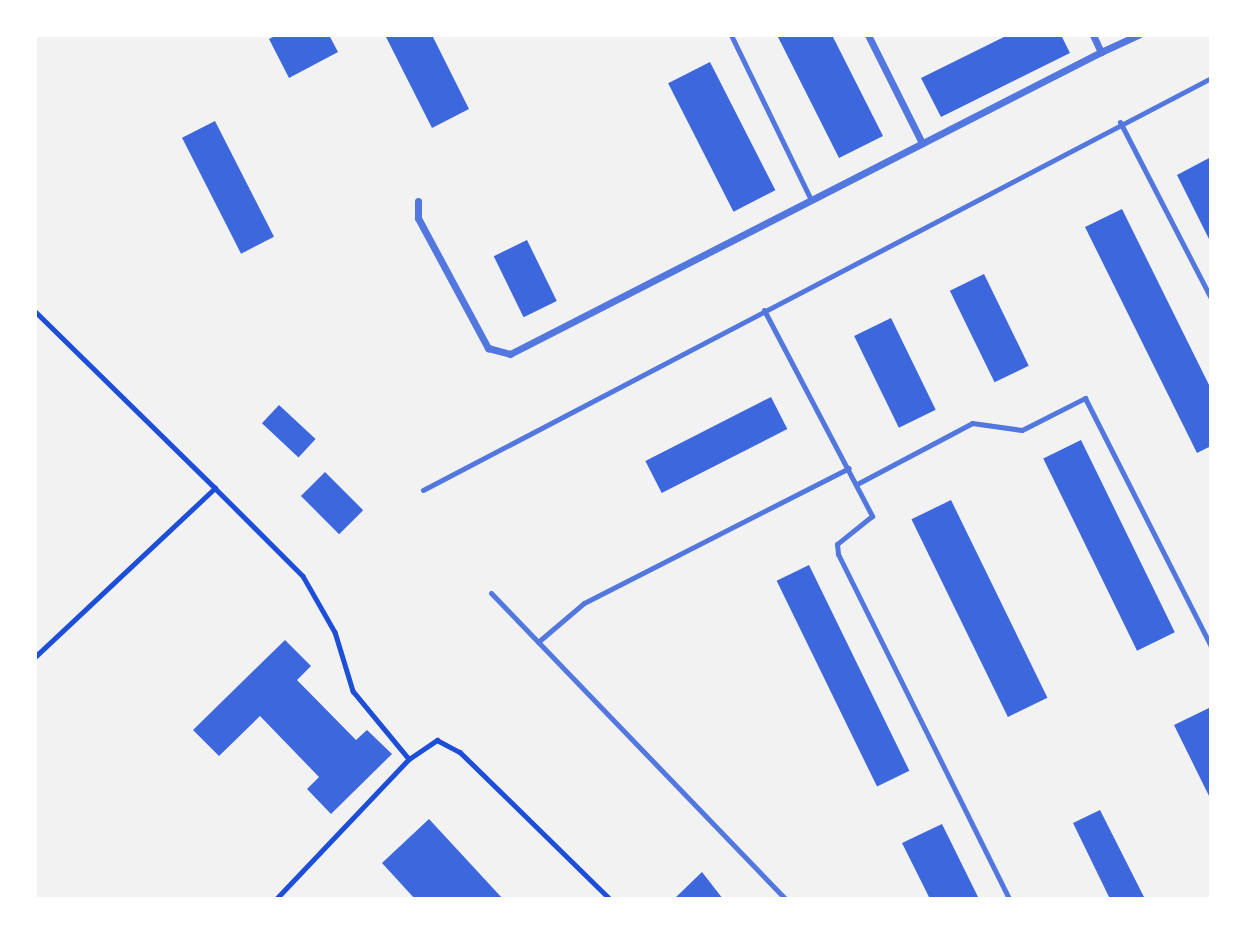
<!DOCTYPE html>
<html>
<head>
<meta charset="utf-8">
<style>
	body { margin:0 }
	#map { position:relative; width:1246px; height:934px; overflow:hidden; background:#f2f2f2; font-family:"Playfair Display",serif }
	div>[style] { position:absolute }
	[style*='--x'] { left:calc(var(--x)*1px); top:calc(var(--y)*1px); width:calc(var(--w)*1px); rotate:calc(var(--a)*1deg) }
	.building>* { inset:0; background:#3d67dc; transform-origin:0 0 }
	.path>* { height:4.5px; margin:-2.25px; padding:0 2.25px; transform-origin:2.25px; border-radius:2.25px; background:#1d4ed8 }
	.service>* { height:5px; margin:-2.5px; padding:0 2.5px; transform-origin:2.5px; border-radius:2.5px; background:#5277de }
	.minor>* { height:7px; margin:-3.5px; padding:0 3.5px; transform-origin:3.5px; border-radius:3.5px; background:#5277de }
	span { translate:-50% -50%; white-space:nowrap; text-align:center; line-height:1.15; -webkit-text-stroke:7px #fff; paint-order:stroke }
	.frame { position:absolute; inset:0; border:37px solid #fff; pointer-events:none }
</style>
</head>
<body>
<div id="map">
	<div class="building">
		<i style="clip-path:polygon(277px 35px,329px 35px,338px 52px,289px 78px,269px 39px)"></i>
		<i style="clip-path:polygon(385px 35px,432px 35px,469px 109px,432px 128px)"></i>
		<i style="clip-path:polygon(777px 35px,832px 35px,883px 136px,839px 158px)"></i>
		<i style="clip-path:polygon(1008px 35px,1061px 35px,1070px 53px,941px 117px,921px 78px)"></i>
		<i style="left:710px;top:62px;width:144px;height:47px;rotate:63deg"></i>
		<i style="left:215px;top:121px;width:130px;height:37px;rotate:63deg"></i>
		<i style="clip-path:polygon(1211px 157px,1211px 243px,1177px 175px)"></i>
		<i style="clip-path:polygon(1122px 209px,1211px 389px,1211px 446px,1197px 453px,1085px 227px)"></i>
		<i style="left:527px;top:240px;width:68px;height:37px;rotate:64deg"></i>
		<i style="left:984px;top:274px;width:102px;height:38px;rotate:64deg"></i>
		<i style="left:891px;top:318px;width:102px;height:41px;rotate:64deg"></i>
		<i style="left:771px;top:397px;width:36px;height:141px;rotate:63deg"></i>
		<i style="left:279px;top:405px;width:50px;height:25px;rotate:43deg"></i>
		<i style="left:1081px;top:440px;width:214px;height:42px;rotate:64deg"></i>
		<i style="left:325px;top:472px;width:54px;height:34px;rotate:45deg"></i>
		<i style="left:951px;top:500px;width:220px;height:44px;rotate:64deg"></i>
		<i style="left:809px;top:565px;width:229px;height:36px;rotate:64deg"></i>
		<i style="clip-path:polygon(285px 640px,311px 666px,297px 680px,356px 740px,367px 730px,392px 754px,331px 814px,307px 789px,319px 777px,260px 716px,219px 756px,193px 730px)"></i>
		<i style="clip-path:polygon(1211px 707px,1211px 800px,1174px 725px)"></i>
		<i style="clip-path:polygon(1100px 810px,1145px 899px,1110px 899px,1073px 823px)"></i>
		<i style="clip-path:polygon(429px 819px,503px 899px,415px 899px,382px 863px)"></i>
		<i style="clip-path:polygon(942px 824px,979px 899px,930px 899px,902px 843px)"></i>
		<i style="clip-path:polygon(702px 872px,723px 899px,674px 899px)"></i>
	</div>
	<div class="path">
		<i style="--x:35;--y:311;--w:252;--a:44.5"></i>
		<i style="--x:35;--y:657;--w:247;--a:-43.2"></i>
		<i style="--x:215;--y:488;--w:124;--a:45"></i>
		<i style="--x:303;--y:576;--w:64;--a:60.3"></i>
		<i style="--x:335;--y:632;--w:62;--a:73"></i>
		<i style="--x:353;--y:691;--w:88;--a:50.5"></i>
		<i style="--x:276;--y:899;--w:193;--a:-46.5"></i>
		<i style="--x:409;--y:759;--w:34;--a:-34"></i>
		<i style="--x:437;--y:740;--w:26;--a:28"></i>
		<i style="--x:460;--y:752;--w:210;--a:44.4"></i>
	</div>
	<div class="service">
		<i style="--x:731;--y:35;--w:183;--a:64.1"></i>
		<i style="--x:1120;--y:122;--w:198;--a:62.7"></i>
		<i style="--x:764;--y:310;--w:233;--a:62.3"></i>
		<i style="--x:872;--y:516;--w:45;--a:141.3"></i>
		<i style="--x:837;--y:544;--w:10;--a:84"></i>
		<i style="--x:838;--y:554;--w:385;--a:63.6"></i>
		<i style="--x:857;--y:484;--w:130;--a:-27.9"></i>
		<i style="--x:972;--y:423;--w:50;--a:8"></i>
		<i style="--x:1022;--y:430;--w:71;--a:-26.9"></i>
		<i style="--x:1085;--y:398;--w:278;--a:63.1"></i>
		<i style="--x:423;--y:490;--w:889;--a:-27.6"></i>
		<i style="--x:491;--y:593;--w:424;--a:46.1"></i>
		<i style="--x:538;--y:642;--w:60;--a:-40.3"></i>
		<i style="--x:584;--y:603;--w:297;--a:-27"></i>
	</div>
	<div class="minor">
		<i style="--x:868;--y:35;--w:121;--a:63.4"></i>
		<i style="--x:1093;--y:35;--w:19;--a:65"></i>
		<i style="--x:1101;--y:52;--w:41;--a:-24.7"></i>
		<i style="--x:418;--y:201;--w:17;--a:90"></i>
		<i style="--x:418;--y:218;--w:148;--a:61.7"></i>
		<i style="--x:488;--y:348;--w:23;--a:15"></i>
		<i style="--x:510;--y:354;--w:664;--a:-27.07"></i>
	</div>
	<div class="frame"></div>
</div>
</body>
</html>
